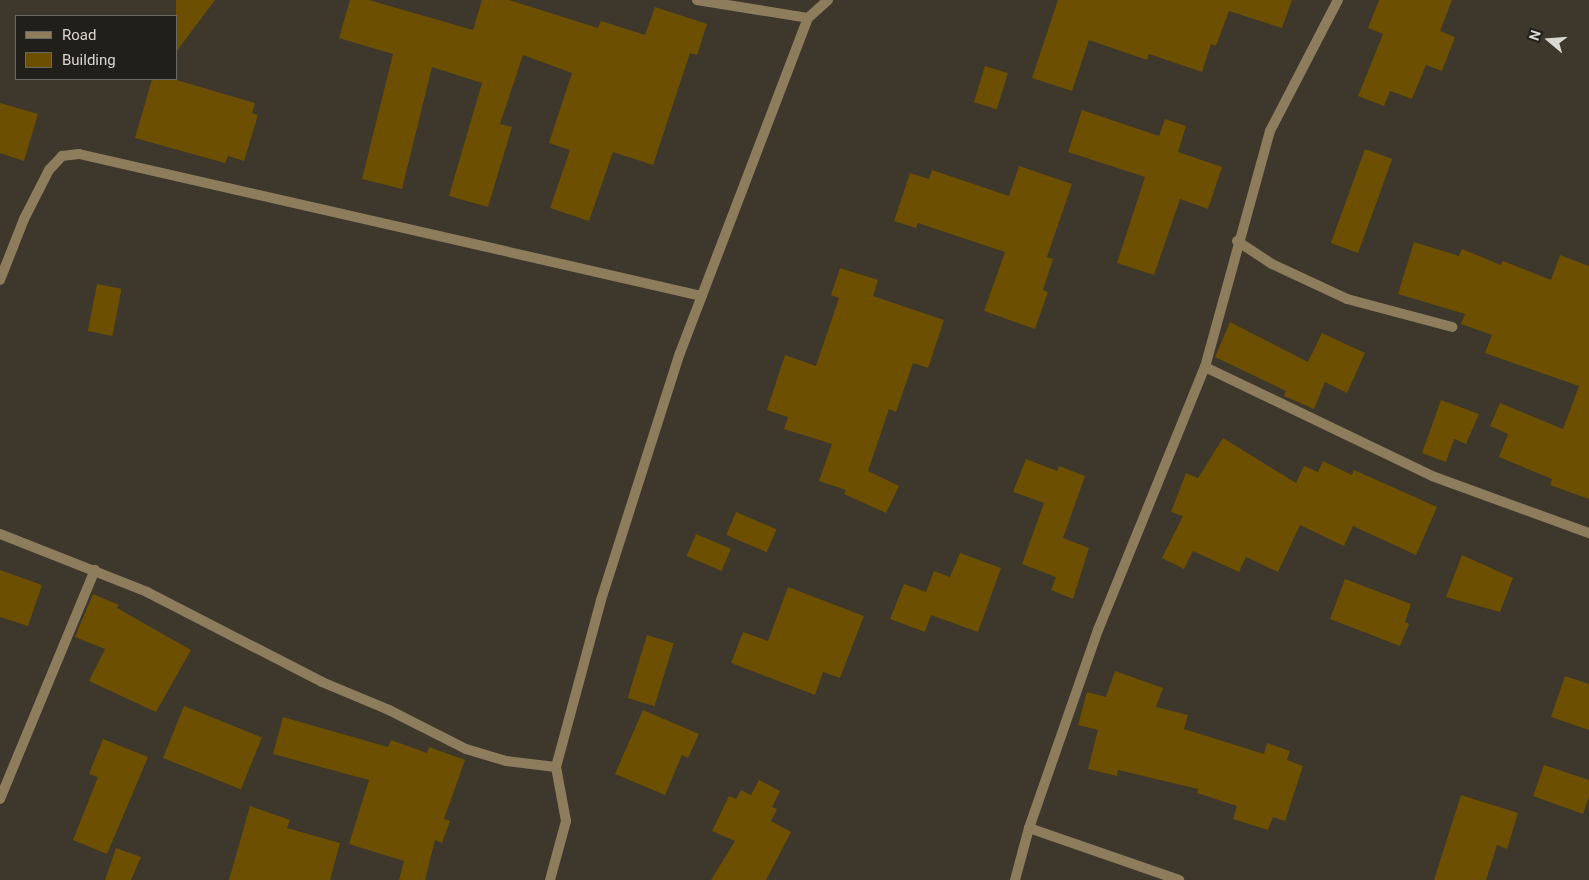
<!DOCTYPE html>
<html>
<head>
<meta charset="utf-8">
<style>
	body { margin:0 }
	#map { position:relative; width:1589px; height:880px; overflow:hidden; background:#3d372c; font-family:Roboto,sans-serif }
	div>[style] { position:absolute }
	[style*='--x'] { left:calc(var(--x)*1px); top:calc(var(--y)*1px); width:calc(var(--w)*1px); rotate:calc(var(--a)*1deg) }
	.building>* { inset:0; background:#6c4f01; transform-origin:0 0 }
	.street>* { height:10px; margin:-5px; padding:0 5px; transform-origin:5px; border-radius:5px; background:#8e7d5c }
	span { translate:-50% -50%; white-space:nowrap; text-align:center; line-height:1.15; -webkit-text-stroke:4.5px #211f1a; paint-order:stroke }
	.legend { position:absolute; left:15px; top:15px; width:162px; height:65px; box-sizing:border-box; background:#211f1a; border:1px solid #6b6963; margin:0; padding:6px 9px; list-style:none; font-size:15px; color:#dbd8d1 }
	.legend li { display:flex; align-items:center; gap:10px; height:25px }
	.legend b { width:25px; border:1px solid #6b6963 }
	.north { position:absolute; left:1524px; top:15px; width:50px; height:50px; -webkit-text-stroke:4px #211f1a; paint-order:stroke; rotate:288deg; font-size:14px; font-weight:700; line-height:20px; text-align:center; color:#dbd8d1 }
	.north::after { content:''; display:block; margin:auto; width:18px; height:22px; background:#dbd8d1; clip-path:polygon(50% 0,100% 100%,50% 72%,0 100%) }
</style>
</head>
<body>
<div id="map">
	<div class="building">
		<i style="clip-path:polygon(176px 0,215px 0,176px 52px)"></i>
		<i style="clip-path:polygon(350px 0,369px 0,473px 30px,482px 0,509px 0,598px 28px,601px 21px,645px 35px,655px 7px,707px 24px,697px 55px,690px 53px,653px 165px,613px 152px,589px 221px,550px 208px,570px 150px,549px 143px,572px 73px,523px 55px,500px 124px,512px 127px,488px 207px,449px 196px,482px 83px,432px 67px,402px 189px,362px 179px,393px 54px,339px 38px)"></i>
		<i style="clip-path:polygon(1058px 0,1292px 0,1282px 28px,1229px 11px,1216px 46px,1211px 44px,1202px 72px,1149px 54px,1147px 60px,1089px 40px,1072px 91px,1032px 78px)"></i>
		<i style="clip-path:polygon(1379px 0,1452px 0,1440px 31px,1455px 37px,1442px 71px,1426px 65px,1412px 99px,1390px 91px,1384px 106px,1358px 96px,1383px 34px,1368px 28px)"></i>
		<i style="left:985px;top:66px;width:24px;height:38px;rotate:17deg"></i>
		<i style="clip-path:polygon(152px 79px,173px 79px,255px 103px,252px 113px,258px 115px,244px 161px,228px 156px,225px 163px,135px 138px)"></i>
		<i style="clip-path:polygon(0 103px,38px 114px,24px 161px,0 153px)"></i>
		<i style="clip-path:polygon(1082px 110px,1159px 136px,1165px 119px,1186px 126px,1178px 152px,1222px 167px,1208px 209px,1180px 199px,1154px 275px,1117px 263px,1145px 177px,1068px 152px)"></i>
		<i style="left:1365px;top:149px;width:29px;height:100px;rotate:20deg"></i>
		<i style="clip-path:polygon(1019px 166px,1072px 184px,1047px 257px,1053px 259px,1043px 290px,1048px 292px,1035px 329px,984px 311px,1005px 252px,918px 223px,916px 228px,894px 221px,910px 173px,929px 179px,932px 170px,1009px 196px)"></i>
		<i style="clip-path:polygon(1414px 242px,1459px 256px,1462px 249px,1501px 265px,1503px 261px,1551px 280px,1560px 255px,1589px 266px,1589px 499px,1550px 485px,1552px 479px,1499px 457px,1508px 434px,1490px 426px,1500px 403px,1563px 429px,1579px 386px,1485px 353px,1492px 335px,1461px 324px,1465px 314px,1398px 294px)"></i>
		<i style="clip-path:polygon(840px 268px,878px 280px,873px 296px,944px 320px,928px 368px,913px 363px,896px 412px,889px 409px,868px 471px,899px 486px,886px 513px,844px 494px,846px 490px,819px 481px,832px 444px,784px 429px,788px 417px,767px 410px,785px 355px,816px 366px,839px 298px,831px 295px)"></i>
		<i style="left:97px;top:284px;width:25px;height:48px;rotate:11deg"></i>
		<i style="clip-path:polygon(1230px 322px,1308px 362px,1322px 333px,1365px 353px,1347px 393px,1325px 382px,1314px 409px,1284px 396px,1286px 391px,1215px 357px)"></i>
		<i style="clip-path:polygon(1441px 400px,1479px 414px,1466px 444px,1454px 439px,1446px 462px,1422px 453px)"></i>
		<i style="clip-path:polygon(1223px 438px,1296px 483px,1304px 466px,1318px 472px,1323px 461px,1352px 475px,1354px 470px,1437px 507px,1416px 555px,1353px 526px,1344px 546px,1300px 525px,1278px 572px,1246px 557px,1239px 572px,1193px 551px,1184px 569px,1162px 558px,1183px 516px,1171px 512px,1186px 473px,1198px 478px)"></i>
		<i style="clip-path:polygon(1026px 459px,1057px 471px,1059px 466px,1085px 476px,1063px 538px,1089px 548px,1073px 599px,1051px 590px,1056px 577px,1022px 564px,1044px 503px,1013px 492px)"></i>
		<i style="left:736px;top:512px;width:44px;height:25px;rotate:23deg"></i>
		<i style="left:696px;top:534px;width:38px;height:24px;rotate:23deg"></i>
		<i style="clip-path:polygon(960px 553px,1001px 568px,978px 632px,931px 615px,925px 632px,890px 619px,904px 584px,926px 592px,934px 571px,950px 577px)"></i>
		<i style="clip-path:polygon(1462px 555px,1513px 578px,1500px 612px,1446px 597px)"></i>
		<i style="clip-path:polygon(0 570px,42px 585px,28px 626px,0 617px)"></i>
		<i style="clip-path:polygon(1345px 579px,1411px 604px,1405px 622px,1409px 624px,1400px 646px,1330px 619px)"></i>
		<i style="clip-path:polygon(788px 587px,864px 616px,840px 678px,823px 672px,815px 695px,731px 663px,743px 632px,768px 641px)"></i>
		<i style="clip-path:polygon(93px 594px,119px 605px,117px 608px,191px 650px,156px 712px,89px 681px,105px 649px,75px 637px)"></i>
		<i style="left:647px;top:635px;width:28px;height:66px;rotate:17deg"></i>
		<i style="clip-path:polygon(1115px 671px,1163px 688px,1156px 707px,1188px 715px,1184px 729px,1264px 754px,1267px 743px,1290px 751px,1287px 760px,1303px 766px,1285px 821px,1273px 817px,1268px 830px,1233px 819px,1237px 806px,1197px 793px,1198px 789px,1118px 770px,1117px 776px,1088px 769px,1098px 730px,1078px 725px,1087px 692px,1106px 697px)"></i>
		<i style="clip-path:polygon(1565px 676px,1589px 684px,1589px 730px,1551px 717px)"></i>
		<i style="left:184px;top:706px;width:84px;height:56px;rotate:22deg"></i>
		<i style="clip-path:polygon(643px 710px,699px 734px,688px 758px,682px 755px,665px 795px,615px 774px)"></i>
		<i style="clip-path:polygon(283px 717px,388px 747px,391px 740px,427px 753px,429px 747px,465px 760px,444px 819px,450px 821px,442px 843px,435px 840px,425px 880px,399px 880px,404px 861px,349px 844px,369px 780px,273px 754px)"></i>
		<i style="clip-path:polygon(103px 739px,148px 757px,107px 854px,73px 840px,98px 777px,89px 774px)"></i>
		<i style="clip-path:polygon(1544px 765px,1589px 780px,1589px 797px,1583px 814px,1533px 796px)"></i>
		<i style="clip-path:polygon(759px 780px,780px 791px,772px 807px,777px 809px,771px 821px,791px 832px,766px 880px,711px 880px,735px 841px,712px 831px,729px 796px,736px 799px,741px 790px,751px 795px)"></i>
		<i style="clip-path:polygon(1461px 795px,1518px 813px,1507px 849px,1497px 845px,1486px 880px,1434px 880px)"></i>
		<i style="clip-path:polygon(250px 806px,290px 820px,287px 828px,340px 843px,330px 880px,229px 880px)"></i>
		<i style="clip-path:polygon(116px 848px,141px 857px,131px 880px,105px 880px)"></i>
	</div>
	<div class="street">
		<i style="--x:697;--y:0;--w:112;--a:9.2"></i>
		<i style="--x:1237;--y:241;--w:42;--a:33.3"></i>
		<i style="--x:1272;--y:264;--w:83;--a:25"></i>
		<i style="--x:1347;--y:299;--w:109;--a:14.9"></i>
		<i style="--x:0;--y:280;--w:66;--a:-68.5"></i>
		<i style="--x:24;--y:219;--w:55;--a:-63"></i>
		<i style="--x:49;--y:170;--w:19;--a:-47"></i>
		<i style="--x:62;--y:156;--w:17;--a:-7"></i>
		<i style="--x:79;--y:154;--w:639;--a:12.84"></i>
		<i style="--x:1205;--y:367;--w:252;--a:25.6"></i>
		<i style="--x:1432;--y:476;--w:167;--a:20"></i>
		<i style="--x:0;--y:534;--w:158;--a:21.5"></i>
		<i style="--x:147;--y:592;--w:197;--a:27.2"></i>
		<i style="--x:322;--y:682;--w:73;--a:22.7"></i>
		<i style="--x:389;--y:710;--w:86;--a:26.9"></i>
		<i style="--x:466;--y:749;--w:42;--a:16.7"></i>
		<i style="--x:506;--y:761;--w:50;--a:6.8"></i>
		<i style="--x:0;--y:799;--w:248;--a:-67.5"></i>
		<i style="--x:1029;--y:828;--w:159;--a:19.1"></i>
		<i style="--x:550;--y:880;--w:61;--a:-74.8"></i>
		<i style="--x:566;--y:821;--w:55;--a:-100.5"></i>
		<i style="--x:556;--y:767;--w:173;--a:-74.9"></i>
		<i style="--x:601;--y:600;--w:259;--a:-72.3"></i>
		<i style="--x:680;--y:353;--w:359;--a:-69.1"></i>
		<i style="--x:808;--y:18;--w:27;--a:-42"></i>
		<i style="--x:1015;--y:880;--w:54;--a:-74.9"></i>
		<i style="--x:1029;--y:828;--w:210;--a:-70.8"></i>
		<i style="--x:1098;--y:630;--w:284;--a:-67.9"></i>
		<i style="--x:1205;--y:367;--w:245;--a:-74.6"></i>
		<i style="--x:1270;--y:131;--w:148;--a:-62.6"></i>
	</div>
	<ul class="legend">
	<li><b style="height:6px;background:#8e7d5c"></b>Road</li>
	<li><b style="height:14px;background:#6c4f01"></b>Building</li>
	</ul>
	<div class="north">N</div>
</div>
</body>
</html>
